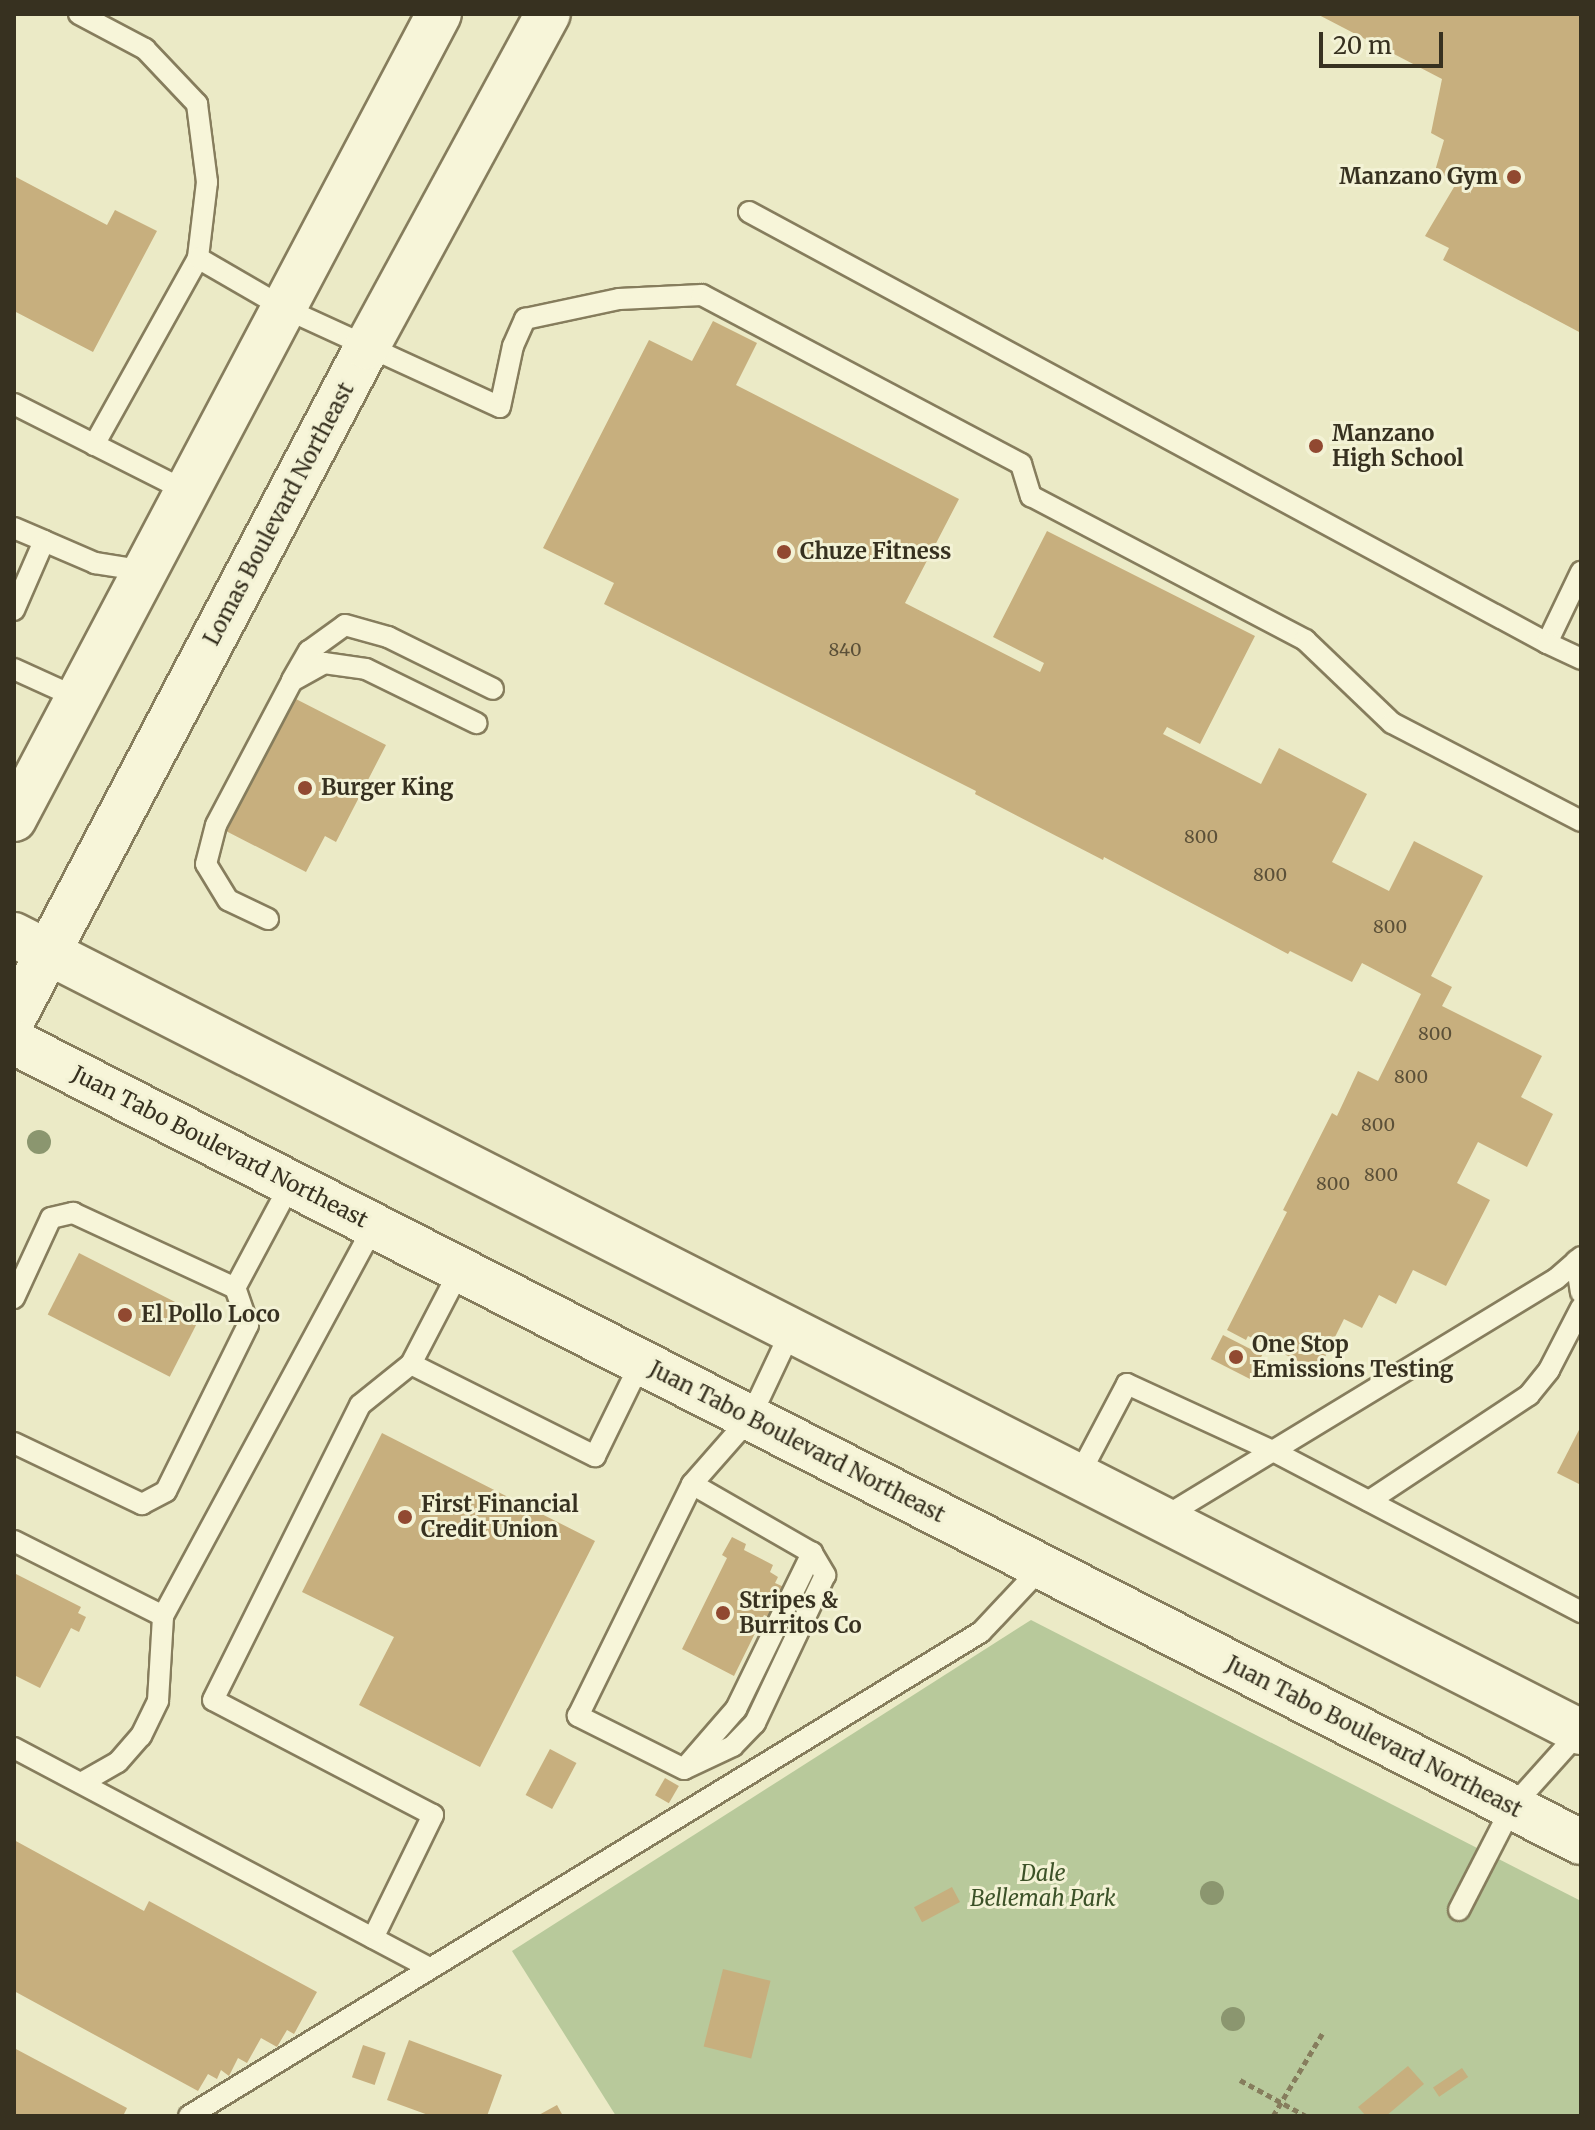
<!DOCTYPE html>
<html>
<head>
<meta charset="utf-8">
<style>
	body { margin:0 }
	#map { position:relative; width:1595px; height:2130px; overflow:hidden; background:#ebeac6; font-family:Merriweather,serif }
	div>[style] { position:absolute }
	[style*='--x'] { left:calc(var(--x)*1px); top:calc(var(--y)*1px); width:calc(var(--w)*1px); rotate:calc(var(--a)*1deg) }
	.green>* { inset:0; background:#b8c99b }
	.building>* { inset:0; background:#c7af7e; transform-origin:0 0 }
	.path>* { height:5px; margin-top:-2.5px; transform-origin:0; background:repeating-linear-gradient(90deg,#867d5d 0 6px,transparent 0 10px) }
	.roads { filter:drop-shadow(2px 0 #867d5d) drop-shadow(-2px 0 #867d5d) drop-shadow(0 2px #867d5d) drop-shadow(0 -2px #867d5d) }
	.service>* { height:20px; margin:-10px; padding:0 10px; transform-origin:10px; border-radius:10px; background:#f7f5d9 }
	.secondary>* { height:44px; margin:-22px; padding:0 22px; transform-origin:22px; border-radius:22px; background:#f7f5d9 }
	.trees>* { width:24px; height:24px; margin:-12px; border-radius:50%; background:#8b966f }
	.dots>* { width:22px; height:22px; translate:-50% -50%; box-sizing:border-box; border:4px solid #f3f2d5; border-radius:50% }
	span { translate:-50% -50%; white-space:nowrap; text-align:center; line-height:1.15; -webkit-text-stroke:6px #f3f2d5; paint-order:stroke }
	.number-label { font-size:18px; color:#5b5038 }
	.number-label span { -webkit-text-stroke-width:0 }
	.poi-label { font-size:22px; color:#373120; font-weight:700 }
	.right { translate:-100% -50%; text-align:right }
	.left { translate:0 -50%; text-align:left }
	.street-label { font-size:22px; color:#373120 }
	.park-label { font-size:22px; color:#3c5228; font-style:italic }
	.frame { position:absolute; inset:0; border:16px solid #373120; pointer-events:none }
	.scale { position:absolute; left:1319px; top:32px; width:124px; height:36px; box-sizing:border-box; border:4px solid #373120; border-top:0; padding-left:10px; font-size:24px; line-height:28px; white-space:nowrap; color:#373120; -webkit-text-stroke:6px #f3f2d5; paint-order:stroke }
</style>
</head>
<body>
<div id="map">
	<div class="green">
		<i style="clip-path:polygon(1031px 1620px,1581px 1901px,1581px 2116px,616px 2116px,512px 1951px)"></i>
	</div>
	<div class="building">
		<i style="clip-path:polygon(1317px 14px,1581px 14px,1581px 333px,1443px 260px,1449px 248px,1425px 236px,1457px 182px,1435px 171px,1444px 140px,1431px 133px,1442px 79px)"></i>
		<i style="clip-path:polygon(14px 176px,107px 225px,115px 210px,157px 231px,93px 352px,14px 311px)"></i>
		<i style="clip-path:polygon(713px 321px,757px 343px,736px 385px,959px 499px,905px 603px,1040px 672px,1044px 663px,993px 637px,1047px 531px,1255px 636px,1200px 744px,1167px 727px,1163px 734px,1261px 784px,1279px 748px,1367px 794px,1332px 862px,1389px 891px,1414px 841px,1483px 876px,1431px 976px,1452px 987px,1442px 1006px,1542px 1056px,1521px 1097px,1553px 1114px,1527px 1167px,1478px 1142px,1457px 1183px,1490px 1200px,1446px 1286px,1413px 1270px,1396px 1304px,1379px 1295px,1362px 1328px,1344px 1319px,1318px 1371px,1248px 1336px,1246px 1340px,1227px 1330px,1287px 1212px,1283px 1210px,1332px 1113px,1337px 1116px,1358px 1071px,1378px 1081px,1421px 994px,1362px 963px,1352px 982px,1290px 951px,1288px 954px,1104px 857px,1103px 860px,975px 794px,976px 791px,604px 604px,614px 583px,543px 548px,649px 340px,692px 361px)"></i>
		<i style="clip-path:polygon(292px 697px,386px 745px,336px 842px,325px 836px,306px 872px,224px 830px)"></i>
		<i style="left:79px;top:1253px;width:137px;height:69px;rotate:27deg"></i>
		<i style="left:1223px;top:1335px;width:44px;height:27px;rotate:27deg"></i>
		<i style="clip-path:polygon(1581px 1426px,1581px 1485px,1557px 1473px)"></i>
		<i style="clip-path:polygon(382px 1433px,595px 1541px,480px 1767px,359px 1705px,394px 1637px,302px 1592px)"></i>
		<i style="clip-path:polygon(732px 1537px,746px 1544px,744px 1550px,773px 1565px,770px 1572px,778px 1577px,775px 1583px,784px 1587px,769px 1617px,764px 1615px,734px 1676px,682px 1649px,727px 1558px,722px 1555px)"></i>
		<i style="clip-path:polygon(14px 1573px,81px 1607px,78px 1613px,86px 1617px,79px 1632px,71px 1628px,40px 1688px,14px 1675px)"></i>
		<i style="left:550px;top:1749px;width:30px;height:52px;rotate:28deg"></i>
		<i style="left:665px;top:1778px;width:16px;height:20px;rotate:30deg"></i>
		<i style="clip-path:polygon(14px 1840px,144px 1911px,149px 1901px,317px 1992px,294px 2034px,287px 2030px,277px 2047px,261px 2038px,247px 2063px,238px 2058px,229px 2076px,221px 2070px,217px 2079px,208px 2074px,198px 2091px,14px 1991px)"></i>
		<i style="left:952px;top:1887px;width:17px;height:43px;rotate:62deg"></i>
		<i style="left:723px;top:1969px;width:49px;height:80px;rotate:14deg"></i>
		<i style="clip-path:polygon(409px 2040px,502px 2075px,487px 2116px,431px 2116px,387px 2100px)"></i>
		<i style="left:363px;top:2045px;width:24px;height:34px;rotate:19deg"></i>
		<i style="clip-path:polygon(14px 2048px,127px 2108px,123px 2116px,14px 2116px)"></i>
		<i style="clip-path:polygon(1408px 2066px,1424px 2084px,1386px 2116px,1366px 2116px,1358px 2107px)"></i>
		<i style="left:1462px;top:2068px;width:11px;height:35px;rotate:56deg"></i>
		<i style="clip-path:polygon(557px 2105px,563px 2116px,537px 2116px)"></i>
	</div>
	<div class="path">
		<i style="--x:1240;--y:2080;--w:75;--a:28.6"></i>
		<i style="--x:1273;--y:2116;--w:96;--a:-59.1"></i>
	</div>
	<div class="roads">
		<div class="service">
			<i style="--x:79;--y:14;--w:75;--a:27.9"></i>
			<i style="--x:145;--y:49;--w:76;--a:46.6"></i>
			<i style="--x:197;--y:104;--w:79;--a:82.7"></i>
			<i style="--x:207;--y:182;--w:77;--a:96.8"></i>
			<i style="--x:749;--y:212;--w:907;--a:28.37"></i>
			<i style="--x:1547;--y:643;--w:79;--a:-64.4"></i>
			<i style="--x:14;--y:404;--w:195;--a:26.8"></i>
			<i style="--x:94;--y:445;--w:214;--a:-60.9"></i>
			<i style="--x:198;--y:258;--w:102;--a:30.1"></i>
			<i style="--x:286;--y:309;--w:235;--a:24.6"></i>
			<i style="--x:500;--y:407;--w:62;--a:-78"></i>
			<i style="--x:513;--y:346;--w:30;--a:-66"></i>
			<i style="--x:525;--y:319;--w:96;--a:-12"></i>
			<i style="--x:619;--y:299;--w:83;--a:-2.8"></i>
			<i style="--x:702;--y:295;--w:361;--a:27.9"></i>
			<i style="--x:1021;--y:464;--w:34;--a:73"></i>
			<i style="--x:1031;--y:496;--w:310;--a:27.7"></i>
			<i style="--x:1305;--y:640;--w:120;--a:43.7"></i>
			<i style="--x:1392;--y:723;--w:213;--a:27.4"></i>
			<i style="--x:14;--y:528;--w:33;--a:23"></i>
			<i style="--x:14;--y:610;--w:75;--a:-66.5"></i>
			<i style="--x:44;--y:541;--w:56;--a:23.3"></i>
			<i style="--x:95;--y:563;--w:52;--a:8.9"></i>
			<i style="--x:1547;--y:643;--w:38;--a:25"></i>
			<i style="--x:14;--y:669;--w:70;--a:24.4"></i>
			<i style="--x:292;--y:680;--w:34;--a:-60"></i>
			<i style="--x:309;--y:651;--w:44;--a:-35.8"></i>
			<i style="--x:345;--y:625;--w:45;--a:15.6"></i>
			<i style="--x:388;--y:637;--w:117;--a:26.3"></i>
			<i style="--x:268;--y:919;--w:44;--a:-154.6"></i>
			<i style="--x:228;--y:900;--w:42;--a:-121.4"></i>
			<i style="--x:206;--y:864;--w:40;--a:-75.6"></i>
			<i style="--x:216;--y:825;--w:163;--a:-62.2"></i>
			<i style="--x:292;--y:681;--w:37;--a:-29"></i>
			<i style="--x:324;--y:663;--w:42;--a:8.1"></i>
			<i style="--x:366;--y:669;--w:123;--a:26.1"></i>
			<i style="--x:1576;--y:1261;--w:32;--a:81"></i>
			<i style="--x:14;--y:1298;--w:88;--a:-65.2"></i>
			<i style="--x:51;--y:1218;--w:23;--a:-13"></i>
			<i style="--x:73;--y:1213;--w:179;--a:24.8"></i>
			<i style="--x:235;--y:1288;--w:119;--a:-61.9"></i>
			<i style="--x:411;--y:1364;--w:206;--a:26.6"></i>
			<i style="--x:595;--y:1456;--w:105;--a:-63.9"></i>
			<i style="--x:14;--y:1443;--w:142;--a:25.5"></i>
			<i style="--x:142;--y:1504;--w:27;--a:-28"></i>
			<i style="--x:166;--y:1491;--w:185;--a:-63.7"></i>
			<i style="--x:248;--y:1325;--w:39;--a:-109"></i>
			<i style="--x:1078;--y:1477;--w:105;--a:-62.2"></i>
			<i style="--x:1127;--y:1384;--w:161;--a:24.7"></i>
			<i style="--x:1273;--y:1451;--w:348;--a:27.6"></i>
			<i style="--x:692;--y:1484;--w:138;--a:29.9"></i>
			<i style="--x:812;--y:1553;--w:26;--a:59"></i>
			<i style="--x:825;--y:1575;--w:164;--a:115.3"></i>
			<i style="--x:755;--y:1723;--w:32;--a:134"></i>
			<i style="--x:733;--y:1746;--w:54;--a:154.9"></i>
			<i style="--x:684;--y:1769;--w:119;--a:-153.4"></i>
			<i style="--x:578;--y:1716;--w:258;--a:-63.8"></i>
			<i style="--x:692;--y:1484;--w:88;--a:-48.7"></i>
			<i style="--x:750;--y:1418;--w:96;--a:-64.8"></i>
			<i style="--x:1369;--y:1501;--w:192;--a:-33.5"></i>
			<i style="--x:1529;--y:1395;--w:32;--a:-51"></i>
			<i style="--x:1549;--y:1370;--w:70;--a:-62.7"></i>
			<i style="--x:1161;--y:1519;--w:462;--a:-31.3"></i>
			<i style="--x:1556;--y:1279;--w:33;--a:-41"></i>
			<i style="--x:14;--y:1541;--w:167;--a:26.7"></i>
			<i style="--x:14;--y:1748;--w:468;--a:27.9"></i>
			<i style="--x:689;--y:1763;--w:72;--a:-49"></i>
			<i style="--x:736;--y:1709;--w:174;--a:-64"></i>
			<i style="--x:83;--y:1782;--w:40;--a:-29.7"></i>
			<i style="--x:118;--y:1762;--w:35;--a:-49"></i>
			<i style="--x:141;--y:1736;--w:39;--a:-64"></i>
			<i style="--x:158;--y:1701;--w:85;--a:-86.6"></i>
			<i style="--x:163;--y:1616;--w:443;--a:-61.6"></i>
			<i style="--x:1459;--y:1910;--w:116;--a:-62.8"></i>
			<i style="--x:1512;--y:1807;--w:103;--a:-48.1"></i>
			<i style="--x:373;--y:1938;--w:137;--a:-64"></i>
			<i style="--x:433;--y:1815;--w:248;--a:-152.4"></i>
			<i style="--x:213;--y:1700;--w:330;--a:-63.5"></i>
			<i style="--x:360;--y:1405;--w:65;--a:-38.8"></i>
			<i style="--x:411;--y:1364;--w:106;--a:-62.5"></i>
			<i style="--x:189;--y:2116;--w:928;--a:-31.43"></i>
			<i style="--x:981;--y:1632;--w:89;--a:-46.8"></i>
		</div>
		<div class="secondary">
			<i style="--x:14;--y:819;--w:910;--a:-62.17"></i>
			<i style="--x:14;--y:935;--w:1758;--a:26.96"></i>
			<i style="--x:14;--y:1017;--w:757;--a:-62.22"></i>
			<i style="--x:367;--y:347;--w:379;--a:-61.5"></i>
			<i style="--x:14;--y:1042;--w:1759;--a:27.05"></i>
		</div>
	</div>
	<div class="trees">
		<i style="left:39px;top:1142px"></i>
		<i style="left:1212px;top:1893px"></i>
		<i style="left:1233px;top:2019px"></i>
	</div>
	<div class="dots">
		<i style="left:1514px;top:177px;background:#914931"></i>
		<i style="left:1316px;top:446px;background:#914931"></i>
		<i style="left:784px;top:552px;background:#914931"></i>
		<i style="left:305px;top:788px;background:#914931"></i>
		<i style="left:125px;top:1315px;background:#914931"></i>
		<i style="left:1236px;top:1357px;background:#914931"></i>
		<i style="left:405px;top:1517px;background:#914931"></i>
		<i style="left:723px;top:1613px;background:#914931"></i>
	</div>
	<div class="number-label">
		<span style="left:845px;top:650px">840</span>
		<span style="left:1201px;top:837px">800</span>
		<span style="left:1270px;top:875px">800</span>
		<span style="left:1390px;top:927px">800</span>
		<span style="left:1435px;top:1034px">800</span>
		<span style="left:1411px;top:1077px">800</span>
		<span style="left:1378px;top:1125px">800</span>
		<span style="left:1381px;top:1175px">800</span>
		<span style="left:1333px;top:1184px">800</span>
	</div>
	<div class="poi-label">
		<span class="right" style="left:1498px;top:177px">Manzano Gym</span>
		<span class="left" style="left:1332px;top:446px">Manzano<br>High School</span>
		<span class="left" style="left:800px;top:552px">Chuze Fitness</span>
		<span class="left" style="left:321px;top:788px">Burger King</span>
		<span class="left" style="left:141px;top:1315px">El Pollo Loco</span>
		<span class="left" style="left:1252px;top:1357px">One Stop<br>Emissions Testing</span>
		<span class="left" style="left:421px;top:1517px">First Financial<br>Credit Union</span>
		<span class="left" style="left:739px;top:1613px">Stripes &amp;<br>Burritos Co</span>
	</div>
	<div class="street-label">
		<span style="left:279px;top:514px;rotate:-62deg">Lomas Boulevard Northeast</span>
		<span style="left:220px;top:1147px;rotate:27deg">Juan Tabo Boulevard Northeast</span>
		<span style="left:797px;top:1442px;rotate:27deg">Juan Tabo Boulevard Northeast</span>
		<span style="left:1374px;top:1737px;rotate:27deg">Juan Tabo Boulevard Northeast</span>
	</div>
	<div class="park-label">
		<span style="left:1043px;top:1886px">Dale<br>Bellemah Park</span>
	</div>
	<div class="frame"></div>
	<div class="scale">20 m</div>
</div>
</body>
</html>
